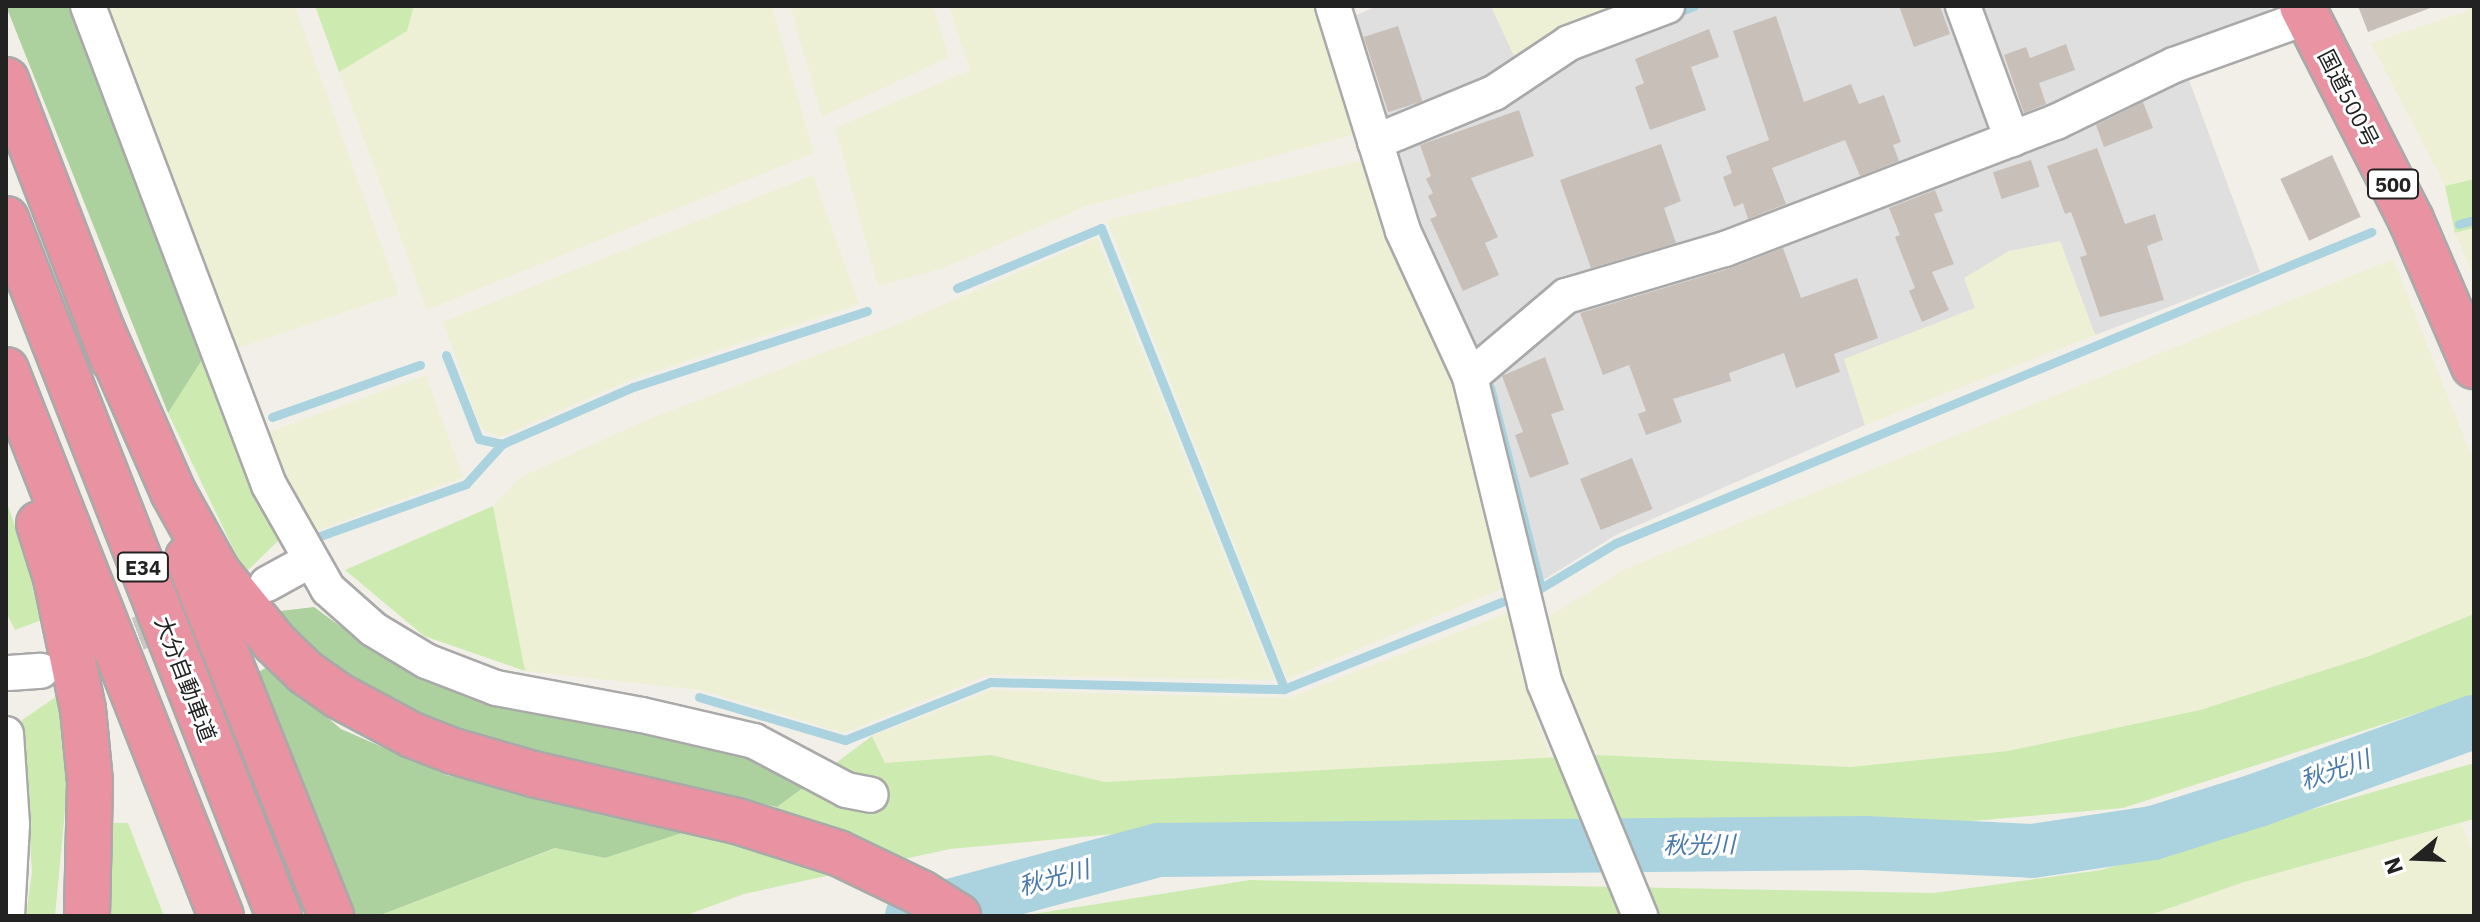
<!DOCTYPE html>
<html>
<head>
<meta charset="utf-8">
<style>
	body { margin:0 }
	#map { position:relative; width:2480px; height:922px; overflow:hidden; background:#f2efe9; font-family:"IBM Plex Sans","Noto Sans JP",sans-serif }
	div>[style] { position:absolute }
	[style*='--x'] { left:calc(var(--x)*1px); top:calc(var(--y)*1px); width:calc(var(--w)*1px); rotate:calc(var(--a)*1deg) }
	.residential>* { inset:0; background:#e0dfdf }
	.farmland>* { inset:0; background:#eef0d5; transform-origin:0 0 }
	.grass>* { inset:0; background:#cdebb0 }
	.forest>* { inset:0; background:#add19e }
	.stream>* { height:9px; margin:-4.5px; padding:0 4.5px; transform-origin:4.5px; border-radius:4.5px; background:#aad3df }
	.river>* { height:54px; margin:-27px; padding:0 27px; transform-origin:27px; border-radius:27px; background:#aad3df }
	.building>* { inset:0; background:#c7bfb8; transform-origin:0 0 }
	.street-tunnel>* { height:34px; margin-top:-17px; transform-origin:0; background:repeating-linear-gradient(90deg,#c8c6c1 0 34px,transparent 0 51px) }
	.roads { filter:drop-shadow(2px 0 #a9a9a9) drop-shadow(-2px 0 #a9a9a9) drop-shadow(0 2px #a9a9a9) drop-shadow(0 -2px #a9a9a9) }
	.street>* { height:34px; margin:-17px; padding:0 17px; transform-origin:17px; border-radius:17px; background:#fff }
	.highway>* { height:44px; margin:-22px; padding:0 22px; transform-origin:22px; border-radius:22px; background:#e892a2 }
	span { translate:-50% -50%; white-space:nowrap; text-align:center; line-height:1.15; -webkit-text-stroke:6px #fff; paint-order:stroke }
	.shield-label span { padding:2px 6px; background:#fff; border:2px solid; border-radius:6px; -webkit-text-stroke-width:0 }
	.shield-label { font-size:20px; color:#222; font-weight:700 }
	.street-label { font-size:22px; color:#222 }
	.water-label { font-size:24px; color:#4a7aab; font-style:italic }
	.frame { position:absolute; inset:0; border:8px solid #222; pointer-events:none }
	.north { position:absolute; left:2376px; top:818px; width:80px; height:80px; -webkit-text-stroke:6px #fff; paint-order:stroke; rotate:251deg; font-size:22px; font-weight:700; line-height:32px; text-align:center; color:#222 }
	.north::after { content:''; display:block; margin:auto; width:28px; height:36px; background:#222; clip-path:polygon(50% 0,100% 100%,50% 72%,0 100%) }
</style>
</head>
<body>
<div id="map">
	<div class="residential">
		<i style="clip-path:polygon(1377px 6px,1491px 6px,1516px 60px,1580px 52px,1701px 6px,2268px 6px,2286px 37px,2186px 72px,2260px 272px,2095px 335px,2060px 242px,1976px 308px,1845px 359px,1865px 425px,1616px 535px,1545px 579px,1513px 584px,1329px 27px)"></i>
	</div>
	<div class="farmland">
		<i style="clip-path:polygon(104px 6px,295px 6px,399px 294px,235px 349px)"></i>
		<i style="clip-path:polygon(414px 6px,772px 6px,814px 153px,427px 310px,339px 72px,407px 31px)"></i>
		<i style="clip-path:polygon(790px 6px,933px 6px,949px 57px,822px 117px)"></i>
		<i style="clip-path:polygon(949px 6px,1321px 6px,1363px 132px,1084px 207px,944px 268px,878px 286px,835px 128px,970px 70px)"></i>
		<i style="clip-path:polygon(1491px 6px,1623px 6px,1516px 60px)"></i>
		<i style="clip-path:polygon(2469px 6px,2474px 6px,2474px 179px,2445px 186px,2371px 43px,2470px 10px)"></i>
		<i style="clip-path:polygon(1370px 159px,1462px 374px,1513px 584px,1287px 679px,1107px 220px)"></i>
		<i style="clip-path:polygon(813px 175px,859px 304px,630px 380px,500px 437px,481px 429px,443px 322px)"></i>
		<i style="clip-path:polygon(2474px 228px,2474px 277px,2455px 234px)"></i>
		<i style="clip-path:polygon(1097px 238px,1274px 680px,988px 675px,844px 733px,700px 690px,525px 671px,493px 506px,521px 477px,649px 419px,891px 327px)"></i>
		<i style="clip-path:polygon(2060px 241px,2095px 335px,1865px 425px,1844px 359px,1975px 308px,1964px 278px,2009px 251px)"></i>
		<i style="clip-path:polygon(2393px 259px,2474px 462px,2474px 614px,2369px 656px,2201px 710px,2008px 751px,1850px 767px,1598px 755px,1581px 739px,1545px 635px,1545px 619px,1625px 569px)"></i>
		<i style="left:426px;top:375px;width:109px;height:169px;rotate:70deg"></i>
		<i style="clip-path:polygon(1510px 612px,1519px 666px,1551px 760px,1105px 782px,991px 755px,885px 763px,872px 736px,991px 690px,1288px 698px)"></i>
		<i style="clip-path:polygon(2461px 823px,2474px 855px,2474px 916px,2147px 916px,2244px 882px)"></i>
	</div>
	<div class="grass">
		<i style="clip-path:polygon(315px 6px,414px 6px,407px 31px,339px 72px)"></i>
		<i style="clip-path:polygon(2474px 179px,2474px 228px,2455px 233px,2445px 186px)"></i>
		<i style="clip-path:polygon(202px 360px,280px 539px,245px 573px,168px 413px)"></i>
		<i style="clip-path:polygon(6px 500px,47px 618px,15px 630px,6px 612px)"></i>
		<i style="clip-path:polygon(493px 506px,525px 671px,424px 636px,345px 570px)"></i>
		<i style="clip-path:polygon(2474px 614px,2474px 695px,2123px 808px,1960px 822px,1726px 818px,1236px 823px,950px 849px,744px 894px,684px 916px,378px 916px,556px 848px,605px 858px,688px 831px,724px 838px,777px 807px,872px 736px,885px 763px,991px 755px,1105px 782px,1598px 755px,1850px 767px,2008px 751px,2200px 710px,2369px 656px)"></i>
		<i style="clip-path:polygon(63px 692px,67px 790px,55px 916px,26px 916px,32px 872px,22px 720px)"></i>
		<i style="clip-path:polygon(2474px 763px,2474px 819px,2244px 882px,2147px 916px,1020px 916px,1250px 880px,1934px 893px,2101px 870px)"></i>
		<i style="clip-path:polygon(112px 823px,128px 823px,164px 916px,105px 916px)"></i>
	</div>
	<div class="forest">
		<i style="clip-path:polygon(6px 6px,69px 6px,202px 360px,168px 413px)"></i>
		<i style="clip-path:polygon(314px 607px,367px 646px,455px 691px,747px 756px,804px 787px,777px 807px,461px 736px,362px 691px,272px 612px)"></i>
		<i style="clip-path:polygon(267px 667px,341px 729px,446px 775px,688px 831px,605px 858px,555px 848px,378px 916px,356px 916px,254px 675px)"></i>
	</div>
	<div class="stream">
		<i style="--x:1673;--y:14;--w:22;--a:-21"></i>
		<i style="--x:2459;--y:224;--w:16;--a:-15"></i>
		<i style="--x:957;--y:288;--w:156;--a:-22.6"></i>
		<i style="--x:1101;--y:228;--w:496;--a:68.3"></i>
		<i style="--x:1284;--y:689;--w:235;--a:-21.8"></i>
		<i style="--x:446;--y:355;--w:90;--a:68.6"></i>
		<i style="--x:479;--y:439;--w:24;--a:12"></i>
		<i style="--x:1490;--y:387;--w:207;--a:75.8"></i>
		<i style="--x:1541;--y:588;--w:87;--a:-31"></i>
		<i style="--x:1616;--y:543;--w:817;--a:-22.39"></i>
		<i style="--x:272;--y:417;--w:157;--a:-19.4"></i>
		<i style="--x:320;--y:536;--w:155;--a:-19.6"></i>
		<i style="--x:466;--y:484;--w:54;--a:-48"></i>
		<i style="--x:502;--y:444;--w:143;--a:-23.5"></i>
		<i style="--x:633;--y:387;--w:246;--a:-18"></i>
		<i style="--x:699;--y:697;--w:152;--a:16.4"></i>
		<i style="--x:845;--y:740;--w:156;--a:-21.8"></i>
		<i style="--x:990;--y:682;--w:294;--a:1.4"></i>
	</div>
	<div class="river">
		<i style="--x:912;--y:916;--w:256;--a:-15"></i>
		<i style="--x:1159;--y:850;--w:706;--a:-0.57"></i>
		<i style="--x:1865;--y:843;--w:167;--a:2.7"></i>
		<i style="--x:2032;--y:851;--w:122;--a:-8.5"></i>
		<i style="--x:2153;--y:833;--w:110;--a:-17.4"></i>
		<i style="--x:2258;--y:800;--w:230;--a:-19.9"></i>
	</div>
	<div class="building">
		<i style="clip-path:polygon(1899px 6px,1940px 6px,1950px 34px,1914px 47px)"></i>
		<i style="clip-path:polygon(2358px 6px,2430px 6px,2430px 8px,2368px 32px)"></i>
		<i style="clip-path:polygon(1776px 16px,1804px 102px,1851px 84px,1859px 104px,1884px 95px,1901px 142px,1893px 145px,1899px 161px,1860px 176px,1845px 140px,1772px 168px,1786px 204px,1748px 219px,1743px 203px,1734px 207px,1723px 177px,1732px 173px,1726px 156px,1769px 140px,1733px 31px)"></i>
		<i style="left:1398px;top:26px;width:79px;height:36px;rotate:72deg"></i>
		<i style="clip-path:polygon(1709px 29px,1719px 57px,1691px 67px,1706px 110px,1650px 130px,1635px 87px,1644px 83px,1635px 59px)"></i>
		<i style="clip-path:polygon(2066px 44px,2075px 70px,2039px 83px,2046px 104px,2024px 113px,2004px 55px,2026px 47px,2030px 58px)"></i>
		<i style="clip-path:polygon(2143px 102px,2153px 128px,2104px 147px,2096px 125px)"></i>
		<i style="clip-path:polygon(1519px 110px,1534px 156px,1471px 178px,1498px 237px,1485px 243px,1499px 275px,1463px 291px,1430px 219px,1437px 216px,1428px 196px,1433px 193px,1426px 179px,1431px 176px,1420px 145px)"></i>
		<i style="clip-path:polygon(1661px 144px,1681px 201px,1664px 208px,1676px 243px,1591px 268px,1560px 180px)"></i>
		<i style="clip-path:polygon(2097px 148px,2125px 224px,2155px 214px,2163px 240px,2147px 246px,2164px 300px,2100px 317px,2080px 257px,2087px 255px,2071px 212px,2065px 214px,2047px 166px)"></i>
		<i style="left:2332px;top:155px;width:68px;height:57px;rotate:65deg"></i>
		<i style="left:2031px;top:160px;width:28px;height:40px;rotate:72deg"></i>
		<i style="clip-path:polygon(1935px 190px,1943px 211px,1934px 214px,1954px 264px,1932px 272px,1949px 310px,1922px 322px,1909px 291px,1915px 288px,1895px 237px,1900px 235px,1889px 208px)"></i>
		<i style="clip-path:polygon(1783px 248px,1801px 298px,1857px 278px,1878px 338px,1834px 354px,1840px 372px,1796px 388px,1784px 353px,1729px 373px,1731px 381px,1673px 399px,1682px 422px,1646px 435px,1638px 414px,1646px 411px,1629px 365px,1603px 375px,1580px 313px,1731px 268px)"></i>
		<i style="clip-path:polygon(1545px 357px,1564px 410px,1551px 414px,1569px 464px,1530px 478px,1515px 435px,1523px 432px,1502px 376px)"></i>
		<i style="left:1632px;top:458px;width:55px;height:56px;rotate:68deg"></i>
	</div>
	<div class="street-tunnel">
		<i style="--x:90;--y:652;--w:151;--a:-21"></i>
	</div>
	<div class="roads">
		<div class="street">
			<i style="--x:88;--y:6;--w:512;--a:69.3"></i>
			<i style="--x:269;--y:485;--w:120;--a:60.4"></i>
			<i style="--x:328;--y:589;--w:60;--a:41.6"></i>
			<i style="--x:373;--y:629;--w:62;--a:31.1"></i>
			<i style="--x:426;--y:661;--w:75;--a:21.1"></i>
			<i style="--x:496;--y:688;--w:148;--a:10.5"></i>
			<i style="--x:642;--y:715;--w:115;--a:13.1"></i>
			<i style="--x:754;--y:741;--w:104;--a:28"></i>
			<i style="--x:846;--y:790;--w:25;--a:11"></i>
			<i style="--x:1333;--y:6;--w:236;--a:72.7"></i>
			<i style="--x:1403;--y:231;--w:161;--a:65.3"></i>
			<i style="--x:1470;--y:377;--w:316;--a:76.3"></i>
			<i style="--x:1545;--y:684;--w:251;--a:67.7"></i>
			<i style="--x:1963;--y:6;--w:142;--a:69.8"></i>
			<i style="--x:1375;--y:142;--w:129;--a:-22.4"></i>
			<i style="--x:1494;--y:93;--w:90;--a:-33.7"></i>
			<i style="--x:1569;--y:43;--w:105;--a:-20.7"></i>
			<i style="--x:1470;--y:377;--w:126;--a:-40.2"></i>
			<i style="--x:1566;--y:296;--w:166;--a:-16.5"></i>
			<i style="--x:1725;--y:249;--w:355;--a:-21"></i>
			<i style="--x:2056;--y:122;--w:131;--a:-25.8"></i>
			<i style="--x:2174;--y:65;--w:141;--a:-19.8"></i>
			<i style="--x:267;--y:584;--w:48;--a:-28.7"></i>
			<i style="--x:9;--y:673;--w:32;--a:-4"></i>
			<i style="--x:6;--y:734;--w:90;--a:86.2"></i>
			<i style="--x:12;--y:824;--w:92;--a:93.1"></i>
		</div>
		<div class="highway">
			<i style="--x:2302;--y:6;--w:240;--a:63"></i>
			<i style="--x:2411;--y:220;--w:159;--a:66.7"></i>
			<i style="--x:6;--y:80;--w:299;--a:69"></i>
			<i style="--x:6;--y:219;--w:749;--a:68.61"></i>
			<i style="--x:102;--y:330;--w:177;--a:66.3"></i>
			<i style="--x:173;--y:492;--w:93;--a:60.9"></i>
			<i style="--x:218;--y:573;--w:90;--a:50.8"></i>
			<i style="--x:275;--y:643;--w:42;--a:44"></i>
			<i style="--x:305;--y:672;--w:42;--a:35.2"></i>
			<i style="--x:339;--y:696;--w:83;--a:28.1"></i>
			<i style="--x:412;--y:735;--w:44;--a:21.3"></i>
			<i style="--x:453;--y:751;--w:83;--a:16"></i>
			<i style="--x:533;--y:774;--w:209;--a:13"></i>
			<i style="--x:737;--y:821;--w:106;--a:17.6"></i>
			<i style="--x:838;--y:853;--w:92;--a:25.7"></i>
			<i style="--x:921;--y:893;--w:44;--a:31.9"></i>
			<i style="--x:6;--y:370;--w:587;--a:68.51"></i>
			<i style="--x:39;--y:524;--w:57;--a:72.5"></i>
			<i style="--x:56;--y:578;--w:134;--a:78.4"></i>
			<i style="--x:83;--y:709;--w:73;--a:84.5"></i>
			<i style="--x:90;--y:782;--w:134;--a:91.3"></i>
			<i style="--x:188;--y:558;--w:386;--a:68.2"></i>
		</div>
	</div>
	<div class="shield-label">
		<span style="left:2393px;top:184px">500</span>
		<span style="left:143px;top:567px">E34</span>
	</div>
	<div class="street-label">
		<span style="left:2349px;top:98px;rotate:63deg">国道500号</span>
		<span style="left:186px;top:679px;rotate:69deg">大分自動車道</span>
	</div>
	<div class="water-label">
		<span style="left:2335px;top:770px;rotate:-19deg">秋光川</span>
		<span style="left:1699px;top:845px;rotate:-1deg">秋光川</span>
		<span style="left:1054px;top:878px;rotate:-15deg">秋光川</span>
	</div>
	<div class="frame"></div>
	<div class="north">N</div>
</div>
</body>
</html>
